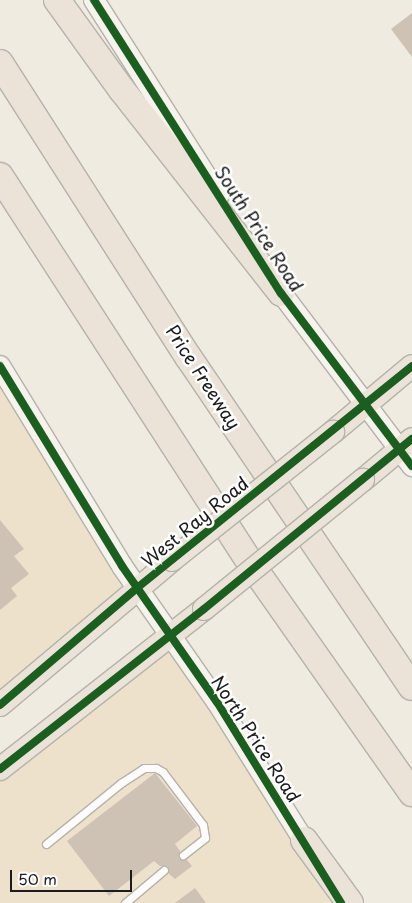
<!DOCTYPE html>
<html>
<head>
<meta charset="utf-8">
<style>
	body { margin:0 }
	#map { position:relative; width:412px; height:903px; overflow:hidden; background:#f0ebe0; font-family:"Playpen Sans",sans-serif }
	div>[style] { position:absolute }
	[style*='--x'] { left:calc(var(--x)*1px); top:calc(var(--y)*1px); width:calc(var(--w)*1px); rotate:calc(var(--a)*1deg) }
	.built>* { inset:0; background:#ede1cb }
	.building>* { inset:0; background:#cec2b5 }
	.roads { filter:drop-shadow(1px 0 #b5b2ab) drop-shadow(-1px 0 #b5b2ab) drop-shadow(0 1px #b5b2ab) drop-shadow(0 -1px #b5b2ab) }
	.service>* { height:7px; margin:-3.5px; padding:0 3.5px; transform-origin:3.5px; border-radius:3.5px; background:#fdfcfa }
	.secondary>* { height:20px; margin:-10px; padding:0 10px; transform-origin:10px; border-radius:10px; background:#f6f3ed }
	.primary>* { height:22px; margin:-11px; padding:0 11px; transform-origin:11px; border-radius:11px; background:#ece3d8 }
	.motorway>* { height:26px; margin:-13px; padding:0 13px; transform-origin:13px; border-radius:13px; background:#ece3d8 }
	.bridges { filter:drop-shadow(1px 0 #b5b2ab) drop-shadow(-1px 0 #b5b2ab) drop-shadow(0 1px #b5b2ab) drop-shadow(0 -1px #b5b2ab) }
	.primary-bridge>* { height:22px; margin:-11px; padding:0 11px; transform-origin:11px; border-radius:11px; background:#ece3d8 }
	.cycleway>* { height:8px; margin:-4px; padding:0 4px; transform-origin:4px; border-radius:4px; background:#1b5e20 }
	span { translate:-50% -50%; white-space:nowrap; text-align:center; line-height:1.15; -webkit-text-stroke:5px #fff; paint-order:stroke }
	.street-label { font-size:18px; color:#1c1c1c }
	.scale { position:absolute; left:10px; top:870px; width:122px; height:22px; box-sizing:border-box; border:2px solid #1c1c1c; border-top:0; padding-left:6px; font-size:15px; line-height:18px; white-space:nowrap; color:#1c1c1c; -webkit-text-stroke:4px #fff; paint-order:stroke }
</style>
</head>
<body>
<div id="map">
	<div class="built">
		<i style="clip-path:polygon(0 366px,137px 588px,0 704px)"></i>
		<i style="clip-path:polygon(169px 636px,341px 903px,0 903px,0 770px)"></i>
	</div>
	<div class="building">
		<i style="clip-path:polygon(412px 13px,412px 57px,391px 29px)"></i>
		<i style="clip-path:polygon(0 520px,24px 549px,14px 556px,29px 574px,11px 588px,17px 596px,0 610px)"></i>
		<i style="clip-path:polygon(155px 773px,197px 826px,175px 844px,180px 851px,179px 859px,186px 859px,192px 866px,175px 879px,168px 873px,168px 866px,160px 866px,154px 861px,109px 896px,67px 841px)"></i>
		<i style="clip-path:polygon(195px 888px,206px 903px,175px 903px)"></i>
	</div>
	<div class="roads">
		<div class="service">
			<i style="--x:46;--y:844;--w:97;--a:-39.1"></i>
			<i style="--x:121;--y:783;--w:27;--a:-33"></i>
			<i style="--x:144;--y:768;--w:12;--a:0"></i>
			<i style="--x:156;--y:768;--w:8;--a:30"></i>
			<i style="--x:163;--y:772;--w:66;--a:53"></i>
			<i style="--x:203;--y:825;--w:13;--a:81"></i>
			<i style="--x:205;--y:838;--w:28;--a:142"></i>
			<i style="--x:125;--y:903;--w:51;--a:-40.2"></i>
		</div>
		<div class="secondary">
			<i style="--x:94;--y:0;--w:232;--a:57.5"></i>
			<i style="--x:273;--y:282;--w:231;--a:52.9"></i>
			<i style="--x:0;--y:366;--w:234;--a:58.6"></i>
			<i style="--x:122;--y:566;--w:166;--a:55.1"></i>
			<i style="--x:217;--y:702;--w:177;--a:57.9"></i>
		</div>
		<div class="primary">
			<i style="--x:333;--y:432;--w:103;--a:-39.9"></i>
			<i style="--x:363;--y:480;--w:64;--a:-39.9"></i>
			<i style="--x:0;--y:705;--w:225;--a:-40.1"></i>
			<i style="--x:0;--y:769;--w:259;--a:-38.1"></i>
		</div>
		<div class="motorway">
			<i style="--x:57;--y:0;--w:111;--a:54.2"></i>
			<i style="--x:122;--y:90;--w:258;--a:51.9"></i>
			<i style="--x:0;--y:63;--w:350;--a:57.4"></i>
			<i style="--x:189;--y:358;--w:397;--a:55.9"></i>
			<i style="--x:0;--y:176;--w:462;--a:57.1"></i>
			<i style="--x:251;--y:564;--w:280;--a:54.9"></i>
			<i style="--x:304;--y:840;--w:78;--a:53.9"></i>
		</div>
	</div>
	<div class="bridges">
		<div class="primary-bridge">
			<i style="--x:172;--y:560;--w:206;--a:-38.5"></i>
			<i style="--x:204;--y:609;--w:205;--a:-39.1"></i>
		</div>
	</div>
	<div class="cycleway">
		<i style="--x:94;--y:0;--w:348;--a:57.5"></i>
		<i style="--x:281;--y:293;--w:217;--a:52.9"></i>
		<i style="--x:0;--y:366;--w:234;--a:58.6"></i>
		<i style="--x:122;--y:566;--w:166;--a:55.1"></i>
		<i style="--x:217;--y:702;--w:236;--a:58.3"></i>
		<i style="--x:0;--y:705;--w:180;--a:-40.5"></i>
		<i style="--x:137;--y:588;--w:353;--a:-38.9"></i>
		<i style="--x:0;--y:769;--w:259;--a:-38.1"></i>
		<i style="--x:204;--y:609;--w:269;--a:-39.3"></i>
	</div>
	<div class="street-label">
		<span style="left:259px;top:229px;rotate:57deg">South Price Road</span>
		<span style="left:203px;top:377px;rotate:57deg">Price Freeway</span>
		<span style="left:195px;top:522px;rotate:-39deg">West Ray Road</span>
		<span style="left:256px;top:739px;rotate:57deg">North Price Road</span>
	</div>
	<div class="scale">50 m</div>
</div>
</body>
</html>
